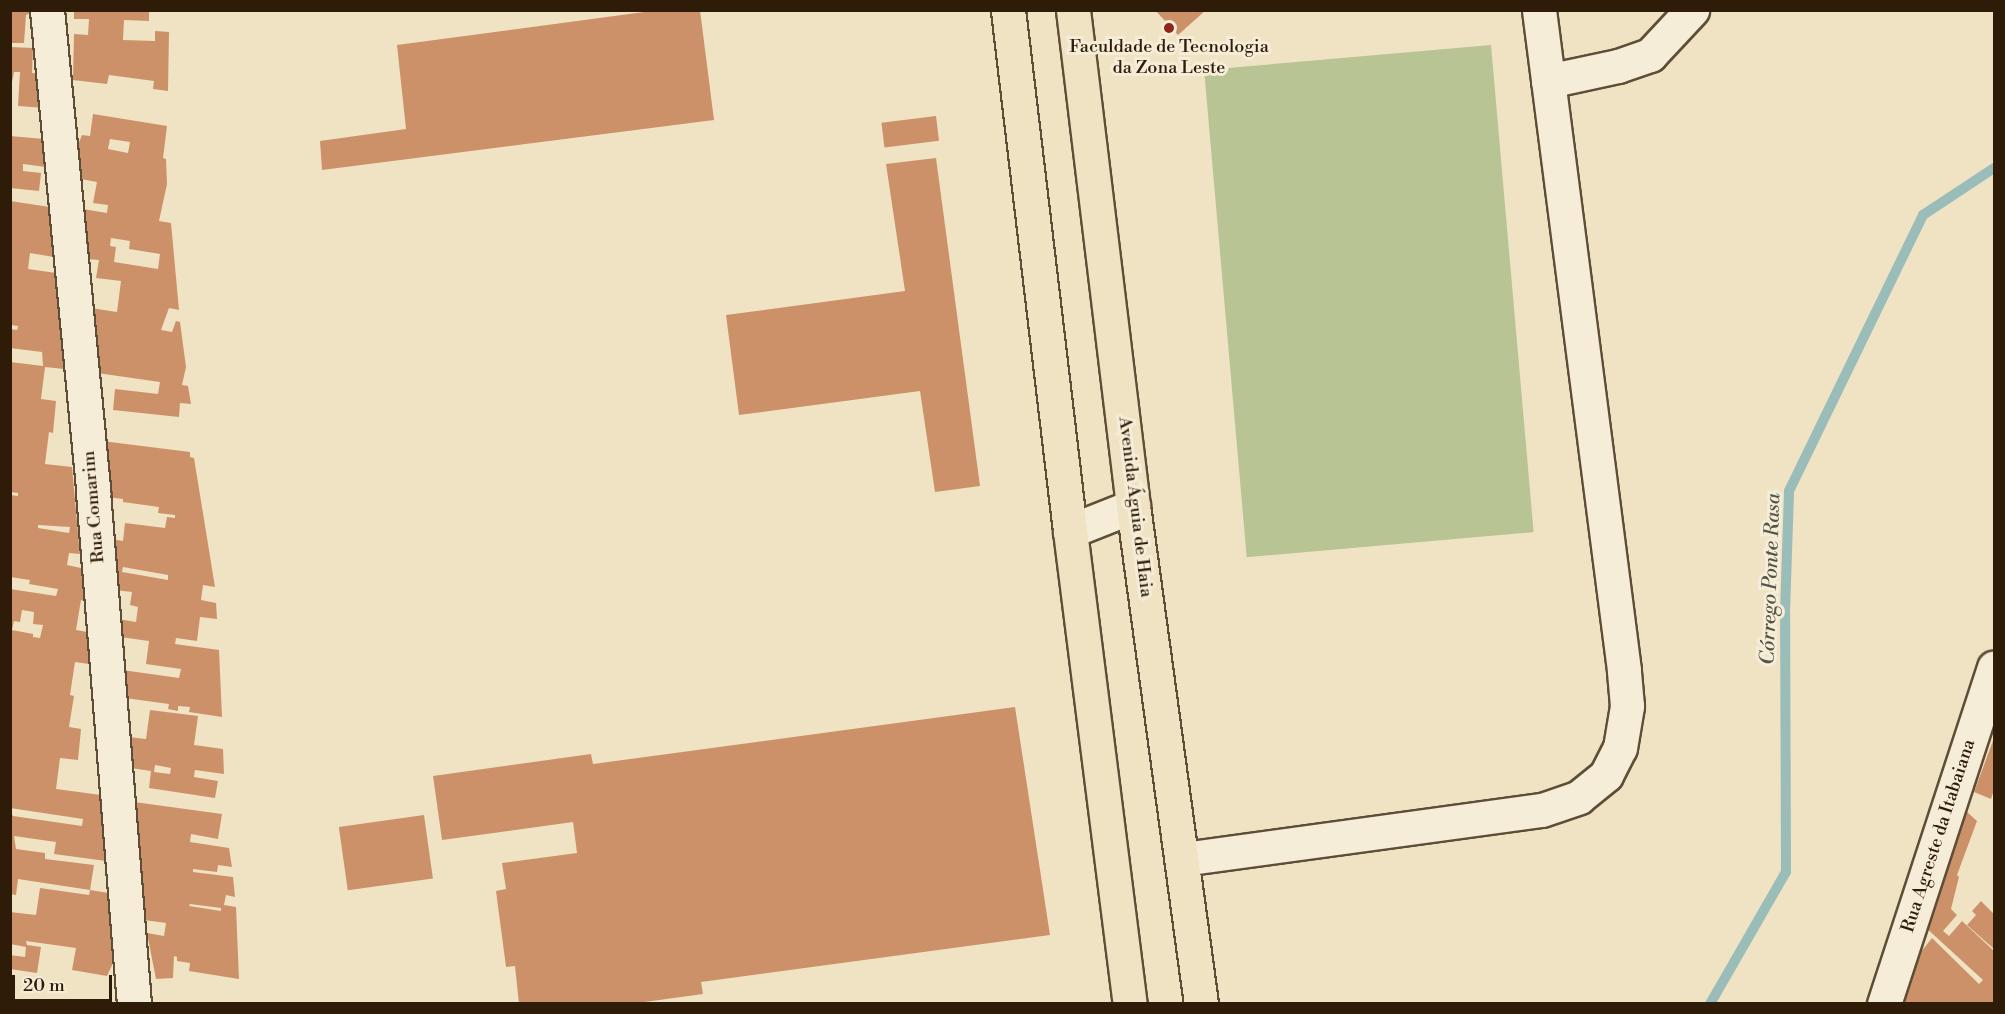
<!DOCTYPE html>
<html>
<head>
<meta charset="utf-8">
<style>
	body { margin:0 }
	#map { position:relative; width:2005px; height:1014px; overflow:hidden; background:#efe3c3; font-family:"Libre Bodoni",serif }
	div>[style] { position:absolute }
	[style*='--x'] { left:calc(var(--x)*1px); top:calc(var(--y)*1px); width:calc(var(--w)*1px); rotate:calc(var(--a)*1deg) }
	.green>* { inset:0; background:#b9c494; transform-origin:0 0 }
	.stream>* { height:10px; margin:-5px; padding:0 5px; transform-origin:5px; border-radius:5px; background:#9abdb9 }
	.building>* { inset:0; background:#cd916a; transform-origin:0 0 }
	.roads { filter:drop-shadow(2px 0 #5e4e37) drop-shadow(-2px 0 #5e4e37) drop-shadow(0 2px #5e4e37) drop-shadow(0 -2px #5e4e37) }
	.minor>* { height:33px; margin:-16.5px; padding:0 16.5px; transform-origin:16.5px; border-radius:16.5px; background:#f5edd8 }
	.major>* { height:33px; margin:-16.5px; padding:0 16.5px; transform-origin:16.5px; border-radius:16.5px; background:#efe3c3 }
	.dots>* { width:16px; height:16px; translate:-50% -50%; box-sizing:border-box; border:3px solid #f5edd8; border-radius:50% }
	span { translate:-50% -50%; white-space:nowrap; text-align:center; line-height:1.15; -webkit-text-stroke:6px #f5edd8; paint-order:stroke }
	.poi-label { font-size:18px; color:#2e1c08 }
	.street-label { font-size:18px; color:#2e1c08 }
	.water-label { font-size:20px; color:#545446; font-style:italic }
	.frame { position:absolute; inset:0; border:12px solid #2e1c08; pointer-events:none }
	.scale { position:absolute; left:12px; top:975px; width:100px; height:27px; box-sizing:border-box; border:3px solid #2e1c08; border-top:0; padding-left:8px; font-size:18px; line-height:21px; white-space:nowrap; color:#2e1c08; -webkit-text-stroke:4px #f5edd8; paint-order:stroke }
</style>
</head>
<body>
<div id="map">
	<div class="green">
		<i style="left:1491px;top:45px;width:489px;height:288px;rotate:85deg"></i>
	</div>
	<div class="stream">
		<i style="--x:1710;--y:1004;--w:152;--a:-60.1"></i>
		<i style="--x:1786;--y:872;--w:259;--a:-90.2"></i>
		<i style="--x:1785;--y:613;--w:122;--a:-88.1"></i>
		<i style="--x:1789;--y:491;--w:307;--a:-64.1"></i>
		<i style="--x:1923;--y:215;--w:85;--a:-33.5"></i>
	</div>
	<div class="building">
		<i style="clip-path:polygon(10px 10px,38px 10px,26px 15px,24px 43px,10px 43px)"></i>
		<i style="clip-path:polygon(74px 10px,149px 10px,149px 21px,124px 20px,123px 40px,155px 41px,155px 31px,169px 32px,168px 91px,153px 89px,154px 81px,109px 75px,107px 84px,73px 80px,74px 34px,88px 35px,89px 19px,74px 19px)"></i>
		<i style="clip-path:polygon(659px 10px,700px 10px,714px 120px,322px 170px,320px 141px,406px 129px,397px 45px)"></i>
		<i style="clip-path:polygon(1155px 10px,1206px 10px,1178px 35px)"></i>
		<i style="clip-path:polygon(10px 47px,33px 48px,32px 73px,42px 74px,45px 108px,18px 106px,20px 72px,14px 72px,10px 92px)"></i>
		<i style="clip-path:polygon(evenodd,93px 114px,167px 126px,163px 158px,166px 159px,167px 184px,159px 221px,171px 223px,179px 310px,169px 308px,161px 330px,172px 332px,176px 321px,180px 322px,186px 367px,182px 385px,188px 386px,191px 404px,180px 403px,179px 417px,113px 410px,115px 389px,158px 394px,160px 382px,97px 373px,91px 308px,117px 312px,121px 281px,96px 278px,99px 260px,87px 259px,83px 209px,107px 213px,108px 205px,93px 203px,97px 182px,81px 179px,78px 145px,82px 135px,90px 136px,93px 114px,110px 139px,130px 142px,128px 153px,108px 149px,110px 139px,93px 114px,111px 238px,130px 241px,129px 249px,160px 254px,158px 269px,114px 262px,116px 247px,110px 246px,111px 238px)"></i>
		<i style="left:936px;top:116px;width:25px;height:55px;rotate:83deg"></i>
		<i style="clip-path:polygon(10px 136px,44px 139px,46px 167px,23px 164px,23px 171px,41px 173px,39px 191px,10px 188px)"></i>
		<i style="clip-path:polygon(936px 158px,980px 486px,935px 492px,920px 391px,739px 415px,726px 315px,905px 291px,886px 164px)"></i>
		<i style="clip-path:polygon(evenodd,10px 201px,50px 207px,54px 257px,30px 253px,28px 269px,56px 273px,61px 337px,64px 369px,45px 367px,41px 399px,56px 401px,53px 433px,49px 432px,45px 464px,72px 467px,80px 554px,69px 553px,67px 565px,81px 568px,84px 601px,81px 600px,76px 630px,87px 632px,89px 664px,75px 662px,70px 695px,74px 696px,69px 727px,81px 729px,78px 760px,60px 758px,56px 789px,101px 795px,106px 861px,54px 854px,56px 842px,14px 836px,16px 849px,45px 853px,45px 859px,94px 865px,90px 890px,18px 879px,16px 895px,10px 894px,10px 811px,13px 816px,82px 826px,83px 819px,10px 808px,10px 589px,56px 596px,58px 589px,29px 584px,30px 580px,10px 577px,10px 495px,18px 496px,18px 493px,10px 492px,10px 362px,43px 366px,42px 352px,10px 348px,10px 329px,17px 330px,18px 326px,10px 325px,10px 201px,38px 525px,70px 527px,69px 533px,38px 528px,38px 525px,10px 201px,22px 610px,34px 612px,33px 624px,43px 625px,40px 638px,33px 637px,33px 634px,12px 630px,14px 621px,20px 622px,22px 610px)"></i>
		<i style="clip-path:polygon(evenodd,102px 441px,190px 452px,190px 457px,194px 458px,215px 587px,203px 585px,201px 600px,216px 603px,217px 619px,200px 617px,197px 641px,176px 638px,175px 644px,219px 650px,222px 717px,189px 712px,190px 707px,178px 706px,178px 711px,168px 709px,169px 704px,125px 698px,122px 670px,179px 678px,181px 669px,146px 664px,149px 641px,120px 637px,118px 619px,136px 622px,138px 607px,130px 605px,132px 592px,115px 590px,111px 539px,123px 541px,125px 523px,165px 528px,167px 517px,175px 518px,175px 515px,158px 513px,159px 507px,123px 502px,123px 499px,107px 497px,102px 441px,123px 567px,168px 575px,168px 580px,122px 572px,123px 567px)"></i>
		<i style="clip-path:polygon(1015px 707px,1050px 935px,701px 982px,703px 994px,630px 1004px,519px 1004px,515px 966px,506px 967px,496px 891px,506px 889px,502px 863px,577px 853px,573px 822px,442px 840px,433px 776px,591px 754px,593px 764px)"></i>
		<i style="clip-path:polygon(evenodd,150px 710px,198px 716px,194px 745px,223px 749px,224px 774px,195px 770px,194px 777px,218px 781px,215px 798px,149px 788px,151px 771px,131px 768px,128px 737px,146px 739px,150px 710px,155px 765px,171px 768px,170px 774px,154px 772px,155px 765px)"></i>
		<i style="clip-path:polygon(1994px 738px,1994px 790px,1991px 799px,1974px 792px)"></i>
		<i style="clip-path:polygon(evenodd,134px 802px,222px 814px,218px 839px,191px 834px,190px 842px,229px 848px,232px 867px,218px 865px,217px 872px,193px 869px,193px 872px,233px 877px,235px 897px,226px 895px,224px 905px,236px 907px,239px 979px,189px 971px,190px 963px,177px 961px,177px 957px,174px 956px,173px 978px,156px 979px,147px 933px,164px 936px,166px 923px,144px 920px,134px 802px,190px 904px,221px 908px,221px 911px,189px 906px,190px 904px)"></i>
		<i style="clip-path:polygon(1967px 812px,1977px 821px,1957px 875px,1959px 877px,1951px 909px,1957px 915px,1943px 931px,1949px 936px,1962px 921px,1994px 951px,1994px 1004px,1900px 1004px,1916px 949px,1920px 953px,1932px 938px,1979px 984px,1983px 980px,1924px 926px)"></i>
		<i style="left:424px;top:815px;width:64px;height:86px;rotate:82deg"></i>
		<i style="clip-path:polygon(40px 888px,89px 895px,90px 890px,109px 893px,114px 961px,107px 976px,72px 970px,76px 948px,26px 941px,27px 945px,41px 947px,37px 973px,10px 969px,10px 955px,25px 957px,26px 947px,10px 944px,10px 912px,36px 915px)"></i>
		<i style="clip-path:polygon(1981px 901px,1994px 914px,1994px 949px,1967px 925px,1976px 915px,1972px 911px)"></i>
	</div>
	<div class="roads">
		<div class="minor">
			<i style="--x:47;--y:10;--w:484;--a:84.5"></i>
			<i style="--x:93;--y:492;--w:514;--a:85.42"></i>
			<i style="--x:1548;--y:81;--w:72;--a:-12.1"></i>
			<i style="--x:1618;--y:66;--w:34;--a:-19"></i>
			<i style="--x:1650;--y:55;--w:62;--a:-47"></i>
			<i style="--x:1070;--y:531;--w:68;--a:-21.6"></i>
			<i style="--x:1183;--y:859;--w:362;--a:-7.8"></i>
			<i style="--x:1542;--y:810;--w:39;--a:-19"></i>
			<i style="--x:1579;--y:797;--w:35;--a:-39"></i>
			<i style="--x:1606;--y:775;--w:30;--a:-63"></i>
			<i style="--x:1620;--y:748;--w:43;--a:-80.5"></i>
			<i style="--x:1627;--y:706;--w:36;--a:-95"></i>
			<i style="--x:1624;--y:670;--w:665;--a:-97.34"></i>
			<i style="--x:1884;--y:1004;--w:354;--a:-71.9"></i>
		</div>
		<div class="major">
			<i style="--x:1008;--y:10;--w:525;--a:83.21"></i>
			<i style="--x:1070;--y:531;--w:477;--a:82.8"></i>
			<i style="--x:1073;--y:10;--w:500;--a:83.1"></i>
			<i style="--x:1133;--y:506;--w:503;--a:82.22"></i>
		</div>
	</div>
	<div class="dots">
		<i style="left:1169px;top:28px;background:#8f2418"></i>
	</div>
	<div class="poi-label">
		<span style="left:1169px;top:58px">Faculdade de Tecnologia<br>da Zona Leste</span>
	</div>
	<div class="street-label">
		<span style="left:94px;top:507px;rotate:-95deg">Rua Comarim</span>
		<span style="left:1135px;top:507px;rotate:83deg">Avenida Águia de Haia</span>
		<span style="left:1939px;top:836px;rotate:-72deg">Rua Agreste da Itabaiana</span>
	</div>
	<div class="water-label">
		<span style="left:1771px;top:579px;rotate:-88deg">Córrego Ponte Rasa</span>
	</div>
	<div class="frame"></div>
	<div class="scale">20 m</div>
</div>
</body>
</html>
